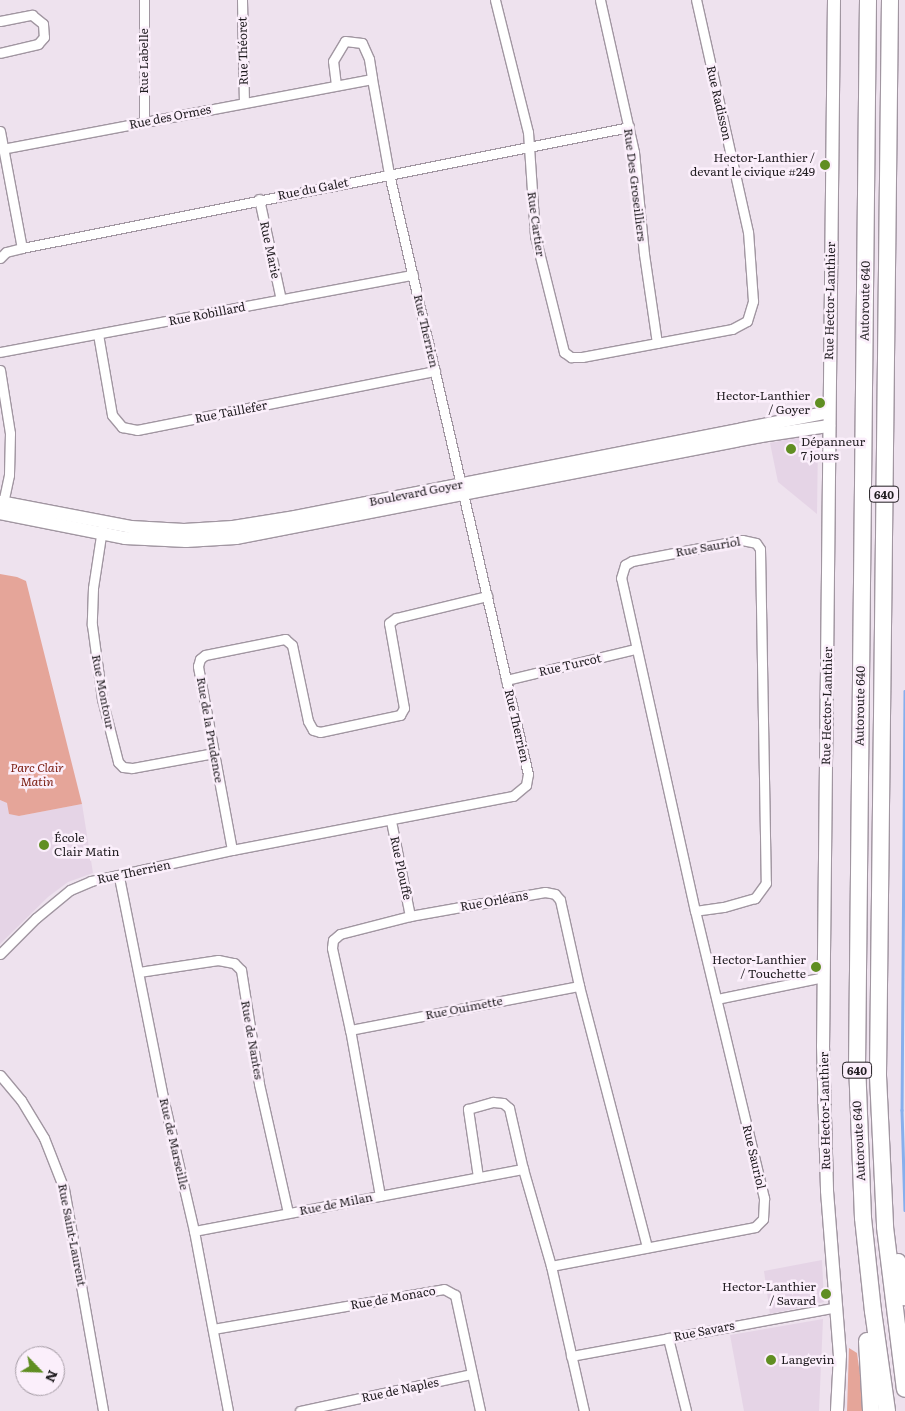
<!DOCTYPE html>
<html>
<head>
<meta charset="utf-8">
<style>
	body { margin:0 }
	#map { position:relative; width:905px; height:1411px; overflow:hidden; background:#eee2ee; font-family:Literata,serif }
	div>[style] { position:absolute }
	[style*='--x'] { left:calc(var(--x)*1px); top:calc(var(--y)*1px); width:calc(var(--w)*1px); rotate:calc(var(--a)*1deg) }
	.built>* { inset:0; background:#e5d4e6 }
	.green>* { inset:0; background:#e5a599 }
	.stream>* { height:2.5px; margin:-1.25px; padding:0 1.25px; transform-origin:1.25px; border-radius:1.25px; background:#87afed }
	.roads { filter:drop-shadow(1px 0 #a196a1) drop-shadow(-1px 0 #a196a1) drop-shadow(0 1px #a196a1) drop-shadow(0 -1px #a196a1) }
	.street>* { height:9px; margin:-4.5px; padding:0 4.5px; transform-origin:4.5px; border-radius:4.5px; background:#fff }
	.secondary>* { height:12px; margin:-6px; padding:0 6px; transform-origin:6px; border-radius:6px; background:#fff }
	.highway>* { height:16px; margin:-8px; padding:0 8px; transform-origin:8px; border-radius:8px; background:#fff }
	.dots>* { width:14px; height:14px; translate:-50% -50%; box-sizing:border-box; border:2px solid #fbeffb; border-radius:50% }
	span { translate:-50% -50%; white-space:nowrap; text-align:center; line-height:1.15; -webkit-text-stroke:5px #fbeffb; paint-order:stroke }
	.shield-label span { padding:1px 4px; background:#fbeffb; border:1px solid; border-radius:4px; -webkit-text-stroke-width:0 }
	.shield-label { font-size:11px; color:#211d21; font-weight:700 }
	.street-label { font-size:12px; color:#211d21 }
	.poi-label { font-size:12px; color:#211d21 }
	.right { translate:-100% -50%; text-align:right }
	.left { translate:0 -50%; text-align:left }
	.park-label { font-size:12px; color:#7a1c10; font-style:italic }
	.north { position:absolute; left:15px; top:1346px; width:50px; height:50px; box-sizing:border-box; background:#fbeffb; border:1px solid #a49ba4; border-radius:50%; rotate:114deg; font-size:14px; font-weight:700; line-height:20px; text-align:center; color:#211d21 }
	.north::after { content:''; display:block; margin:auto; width:18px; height:22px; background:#608e22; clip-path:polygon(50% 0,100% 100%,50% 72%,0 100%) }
</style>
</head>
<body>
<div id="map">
	<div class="built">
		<i style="clip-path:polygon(810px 435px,815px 436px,818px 440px,817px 514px,778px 482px,770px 443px)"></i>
		<i style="clip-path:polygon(0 800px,7px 803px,19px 816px,82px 804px,93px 873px,68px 882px,48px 897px,0 944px)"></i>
		<i style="clip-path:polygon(822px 1260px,824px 1302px,770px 1314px,764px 1271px)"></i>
		<i style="clip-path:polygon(823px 1319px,819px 1411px,744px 1411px,730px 1335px)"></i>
	</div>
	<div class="green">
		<i style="clip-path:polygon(0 574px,17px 577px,26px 581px,82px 804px,19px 816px,9px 814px,7px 803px,0 800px)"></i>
		<i style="clip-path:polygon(849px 1348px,857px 1353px,865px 1411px,847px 1411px)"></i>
	</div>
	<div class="stream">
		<i style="--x:905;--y:691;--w:419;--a:90.4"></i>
		<i style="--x:902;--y:1110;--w:100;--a:88.3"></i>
	</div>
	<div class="roads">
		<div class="street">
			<i style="--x:144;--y:0;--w:122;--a:90"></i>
			<i style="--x:242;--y:0;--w:103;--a:88.9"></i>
			<i style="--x:495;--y:0;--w:136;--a:76"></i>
			<i style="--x:528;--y:132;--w:104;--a:86.1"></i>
			<i style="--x:535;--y:236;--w:120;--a:76"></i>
			<i style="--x:564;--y:352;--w:9;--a:36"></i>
			<i style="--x:571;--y:357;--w:11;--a:0"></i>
			<i style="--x:582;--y:357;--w:153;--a:-10.6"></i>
			<i style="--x:732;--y:329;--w:17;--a:-28"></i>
			<i style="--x:747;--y:321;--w:21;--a:-73"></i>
			<i style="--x:753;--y:301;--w:69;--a:-94.1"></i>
			<i style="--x:748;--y:232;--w:238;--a:-102.6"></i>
			<i style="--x:600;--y:0;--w:156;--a:77.4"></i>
			<i style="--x:634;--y:152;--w:102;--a:84.4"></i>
			<i style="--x:644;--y:254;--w:90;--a:81.7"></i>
			<i style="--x:0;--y:21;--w:33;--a:-11"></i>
			<i style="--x:32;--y:15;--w:14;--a:39"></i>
			<i style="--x:43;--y:24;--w:13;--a:86"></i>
			<i style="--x:44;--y:37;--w:9;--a:131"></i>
			<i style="--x:38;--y:44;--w:39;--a:167"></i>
			<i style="--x:336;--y:85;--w:24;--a:-97"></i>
			<i style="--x:333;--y:61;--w:23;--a:-59"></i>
			<i style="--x:345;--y:41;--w:17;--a:7"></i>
			<i style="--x:362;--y:43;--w:17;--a:66"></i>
			<i style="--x:369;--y:59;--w:20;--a:81"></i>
			<i style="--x:0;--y:131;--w:119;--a:79.4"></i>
			<i style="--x:259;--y:199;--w:103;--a:77.7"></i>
			<i style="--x:0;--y:258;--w:8;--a:-45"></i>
			<i style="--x:6;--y:252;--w:16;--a:-14"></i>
			<i style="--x:22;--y:248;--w:619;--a:-11.27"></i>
			<i style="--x:98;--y:334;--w:82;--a:80.2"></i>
			<i style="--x:112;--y:415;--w:16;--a:50"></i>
			<i style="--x:122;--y:427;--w:15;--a:11"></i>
			<i style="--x:137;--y:430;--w:304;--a:-11.2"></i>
			<i style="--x:0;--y:352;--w:420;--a:-10.6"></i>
			<i style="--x:0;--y:370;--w:64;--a:81"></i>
			<i style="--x:10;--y:433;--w:42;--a:91.4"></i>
			<i style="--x:9;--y:475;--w:34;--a:102"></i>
			<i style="--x:102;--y:529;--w:60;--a:98.7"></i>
			<i style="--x:93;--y:588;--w:37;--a:92"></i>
			<i style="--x:92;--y:625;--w:75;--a:82.3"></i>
			<i style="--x:102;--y:699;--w:65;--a:75.7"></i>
			<i style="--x:118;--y:762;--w:7;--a:45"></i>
			<i style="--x:123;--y:767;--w:9;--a:6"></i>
			<i style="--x:132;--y:768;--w:83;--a:-10.4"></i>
			<i style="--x:506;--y:680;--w:133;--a:-13.5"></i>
			<i style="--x:391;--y:821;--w:97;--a:78.7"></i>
			<i style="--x:232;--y:850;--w:187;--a:-100.5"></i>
			<i style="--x:198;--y:666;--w:7;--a:-74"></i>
			<i style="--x:200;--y:659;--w:6;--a:-39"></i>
			<i style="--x:205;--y:655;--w:82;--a:-11.3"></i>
			<i style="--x:285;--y:639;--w:9;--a:41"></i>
			<i style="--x:292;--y:645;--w:78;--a:78.1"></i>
			<i style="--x:308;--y:721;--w:10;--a:61"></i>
			<i style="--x:313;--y:730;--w:7;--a:16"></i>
			<i style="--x:320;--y:732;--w:82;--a:-12"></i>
			<i style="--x:400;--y:715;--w:8;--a:-60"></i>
			<i style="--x:404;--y:708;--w:86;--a:-100"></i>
			<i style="--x:389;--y:623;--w:9;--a:-36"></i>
			<i style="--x:396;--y:618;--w:94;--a:-13.6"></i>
			<i style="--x:119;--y:877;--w:229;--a:78.7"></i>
			<i style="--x:164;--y:1102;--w:132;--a:76.9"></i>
			<i style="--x:194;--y:1231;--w:183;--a:79.3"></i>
			<i style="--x:0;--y:954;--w:51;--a:-45"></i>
			<i style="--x:36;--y:918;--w:44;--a:-39.5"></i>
			<i style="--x:70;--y:890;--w:23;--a:-23"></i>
			<i style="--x:91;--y:881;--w:144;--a:-12.4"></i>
			<i style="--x:232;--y:850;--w:286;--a:-10.9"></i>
			<i style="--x:513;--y:796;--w:17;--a:-40"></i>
			<i style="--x:526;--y:785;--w:11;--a:-80"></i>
			<i style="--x:528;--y:774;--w:616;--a:-103.04"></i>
			<i style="--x:389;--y:174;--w:97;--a:-100.1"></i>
			<i style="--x:372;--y:79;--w:376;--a:169.3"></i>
			<i style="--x:139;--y:972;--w:80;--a:-8.6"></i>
			<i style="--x:218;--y:960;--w:16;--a:11"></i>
			<i style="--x:234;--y:963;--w:10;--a:45"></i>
			<i style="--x:241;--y:970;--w:115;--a:81"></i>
			<i style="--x:259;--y:1084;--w:132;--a:77.3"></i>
			<i style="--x:717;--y:999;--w:109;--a:-11.6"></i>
			<i style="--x:350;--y:1030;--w:233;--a:-10.9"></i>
			<i style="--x:0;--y:1075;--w:33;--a:50"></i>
			<i style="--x:21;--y:1100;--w:44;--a:58.8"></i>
			<i style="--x:44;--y:1138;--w:55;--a:68.6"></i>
			<i style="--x:64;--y:1189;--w:225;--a:80"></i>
			<i style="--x:478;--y:1177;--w:69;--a:-98.4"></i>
			<i style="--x:468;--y:1109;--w:26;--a:-16"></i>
			<i style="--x:493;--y:1102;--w:10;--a:6"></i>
			<i style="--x:503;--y:1103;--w:8;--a:40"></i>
			<i style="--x:509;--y:1108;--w:63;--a:77.1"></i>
			<i style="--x:523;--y:1169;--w:101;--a:73.9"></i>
			<i style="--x:551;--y:1266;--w:149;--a:77.2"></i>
			<i style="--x:380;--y:1196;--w:169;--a:-100.2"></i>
			<i style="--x:350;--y:1030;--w:84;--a:-102.4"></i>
			<i style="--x:332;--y:948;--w:8;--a:-83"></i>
			<i style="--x:333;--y:940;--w:9;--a:-41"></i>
			<i style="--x:340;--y:934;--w:72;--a:-14.4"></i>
			<i style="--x:410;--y:916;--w:137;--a:-10.1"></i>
			<i style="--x:545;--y:892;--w:10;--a:11"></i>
			<i style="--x:555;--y:894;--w:8;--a:50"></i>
			<i style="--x:560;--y:900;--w:88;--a:77.5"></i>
			<i style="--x:579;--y:986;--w:270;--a:75.4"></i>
			<i style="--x:194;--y:1231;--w:335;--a:-10.7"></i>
			<i style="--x:551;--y:1266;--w:208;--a:-10.8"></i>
			<i style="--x:755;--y:1227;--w:11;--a:-45"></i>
			<i style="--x:763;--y:1219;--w:21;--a:-87"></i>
			<i style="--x:764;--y:1198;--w:295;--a:-103.5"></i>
			<i style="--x:695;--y:911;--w:341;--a:-102.5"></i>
			<i style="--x:621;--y:578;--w:14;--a:-73"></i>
			<i style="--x:625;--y:565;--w:8;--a:-30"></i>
			<i style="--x:632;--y:561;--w:112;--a:-10.8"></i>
			<i style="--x:742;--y:540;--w:14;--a:12"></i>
			<i style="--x:756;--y:543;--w:7;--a:56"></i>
			<i style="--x:760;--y:549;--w:334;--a:89"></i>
			<i style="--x:766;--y:883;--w:19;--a:126"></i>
			<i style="--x:755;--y:898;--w:33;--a:164"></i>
			<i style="--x:723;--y:907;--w:28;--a:172"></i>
			<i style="--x:213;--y:1329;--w:234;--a:-9.8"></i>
			<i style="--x:444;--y:1289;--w:13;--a:29"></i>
			<i style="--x:455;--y:1295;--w:119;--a:77.8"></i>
			<i style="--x:668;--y:1338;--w:75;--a:76.1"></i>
			<i style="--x:571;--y:1356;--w:270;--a:-10.4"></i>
			<i style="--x:300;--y:1411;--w:175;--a:-12.2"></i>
		</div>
		<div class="secondary">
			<i style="--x:834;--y:0;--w:1046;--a:90.6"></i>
			<i style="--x:823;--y:1046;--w:145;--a:88.4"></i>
			<i style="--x:827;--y:1191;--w:165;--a:85.5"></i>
			<i style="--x:840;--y:1355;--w:56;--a:93.1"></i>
			<i style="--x:0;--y:502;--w:133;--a:10.8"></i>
			<i style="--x:131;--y:527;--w:53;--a:3.2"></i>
			<i style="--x:184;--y:530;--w:49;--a:-3.5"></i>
			<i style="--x:233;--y:527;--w:63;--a:-9.2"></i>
			<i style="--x:295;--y:517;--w:544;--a:-11.12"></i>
			<i style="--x:0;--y:513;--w:127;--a:11.3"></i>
			<i style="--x:125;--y:538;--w:61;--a:2.8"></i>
			<i style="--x:186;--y:541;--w:50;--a:-3.4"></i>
			<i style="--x:236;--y:538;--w:535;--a:-10.99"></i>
			<i style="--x:761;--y:436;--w:69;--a:-8.4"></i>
		</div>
		<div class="highway">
			<i style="--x:868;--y:0;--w:1062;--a:90.59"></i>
			<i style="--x:857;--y:1062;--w:156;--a:87.8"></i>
			<i style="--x:863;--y:1218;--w:94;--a:83.9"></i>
			<i style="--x:873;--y:1311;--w:101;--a:82"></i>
			<i style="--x:890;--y:0;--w:1076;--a:90.64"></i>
			<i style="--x:878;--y:1076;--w:151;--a:87.3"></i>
			<i style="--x:885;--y:1227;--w:163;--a:83"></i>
			<i style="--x:898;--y:1262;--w:36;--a:79"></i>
			<i style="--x:867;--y:1341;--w:70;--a:86.7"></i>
		</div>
	</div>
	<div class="dots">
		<i style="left:825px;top:165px;background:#608e22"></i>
		<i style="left:820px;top:403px;background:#608e22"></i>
		<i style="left:791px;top:449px;background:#608e22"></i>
		<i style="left:44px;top:845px;background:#608e22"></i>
		<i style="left:816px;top:967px;background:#608e22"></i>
		<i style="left:826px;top:1294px;background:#608e22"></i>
		<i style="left:771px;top:1360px;background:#608e22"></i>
	</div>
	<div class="shield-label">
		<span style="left:884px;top:494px">640</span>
		<span style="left:857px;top:1070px">640</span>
	</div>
	<div class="street-label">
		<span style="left:243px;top:51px;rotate:-91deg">Rue Théoret</span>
		<span style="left:144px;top:61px;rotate:-90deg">Rue Labelle</span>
		<span style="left:719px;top:103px;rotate:77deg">Rue Radisson</span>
		<span style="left:170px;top:117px;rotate:-11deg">Rue des Ormes</span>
		<span style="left:635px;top:185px;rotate:83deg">Rue Des Groseilliers</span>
		<span style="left:313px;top:189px;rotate:-11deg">Rue du Galet</span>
		<span style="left:536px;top:224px;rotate:82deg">Rue Cartier</span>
		<span style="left:270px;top:250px;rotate:78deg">Rue Marie</span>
		<span style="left:830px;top:301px;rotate:-89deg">Rue Hector-Lanthier</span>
		<span style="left:865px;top:301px;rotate:-89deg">Autoroute 640</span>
		<span style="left:207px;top:314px;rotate:-11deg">Rue Robillard</span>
		<span style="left:426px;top:331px;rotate:77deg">Rue Therrien</span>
		<span style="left:231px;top:412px;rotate:-11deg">Rue Taillefer</span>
		<span style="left:416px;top:493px;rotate:-11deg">Boulevard Goyer</span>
		<span style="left:708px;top:547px;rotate:-10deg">Rue Sauriol</span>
		<span style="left:570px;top:665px;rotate:-13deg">Rue Turcot</span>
		<span style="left:103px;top:692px;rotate:79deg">Rue Montour</span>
		<span style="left:827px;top:706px;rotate:-89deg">Rue Hector-Lanthier</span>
		<span style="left:860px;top:706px;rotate:-89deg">Autoroute 640</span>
		<span style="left:517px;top:726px;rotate:77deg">Rue Therrien</span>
		<span style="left:210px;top:730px;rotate:80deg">Rue de la Prudence</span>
		<span style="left:401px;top:868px;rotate:78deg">Rue Plouffe</span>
		<span style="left:134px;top:872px;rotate:-12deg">Rue Therrien</span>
		<span style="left:494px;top:901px;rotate:-10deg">Rue Orléans</span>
		<span style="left:464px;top:1008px;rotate:-11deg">Rue Ouimette</span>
		<span style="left:252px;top:1040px;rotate:80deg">Rue de Nantes</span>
		<span style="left:825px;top:1111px;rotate:-91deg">Rue Hector-Lanthier</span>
		<span style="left:859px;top:1141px;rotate:-93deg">Autoroute 640</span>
		<span style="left:174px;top:1144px;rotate:77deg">Rue de Marseille</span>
		<span style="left:754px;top:1157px;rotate:77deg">Rue Sauriol</span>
		<span style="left:336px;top:1204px;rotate:-11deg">Rue de Milan</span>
		<span style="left:72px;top:1235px;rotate:79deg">Rue Saint-Laurent</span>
		<span style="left:393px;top:1298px;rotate:-10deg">Rue de Monaco</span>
		<span style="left:704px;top:1331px;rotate:-11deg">Rue Savars</span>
		<span style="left:400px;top:1390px;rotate:-12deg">Rue de Naples</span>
	</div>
	<div class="poi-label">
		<span class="right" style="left:815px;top:165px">Hector-Lanthier /<br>devant le civique #249</span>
		<span class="right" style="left:810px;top:403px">Hector-Lanthier<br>/ Goyer</span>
		<span class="left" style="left:801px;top:449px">Dépanneur<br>7 jours</span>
		<span class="left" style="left:54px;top:845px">École<br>Clair Matin</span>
		<span class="right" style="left:806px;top:967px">Hector-Lanthier<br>/ Touchette</span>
		<span class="right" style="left:816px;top:1294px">Hector-Lanthier<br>/ Savard</span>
		<span class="left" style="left:781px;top:1360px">Langevin</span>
	</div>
	<div class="park-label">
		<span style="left:37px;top:775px">Parc Clair<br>Matin</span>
	</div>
	<div class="north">N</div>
</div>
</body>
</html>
